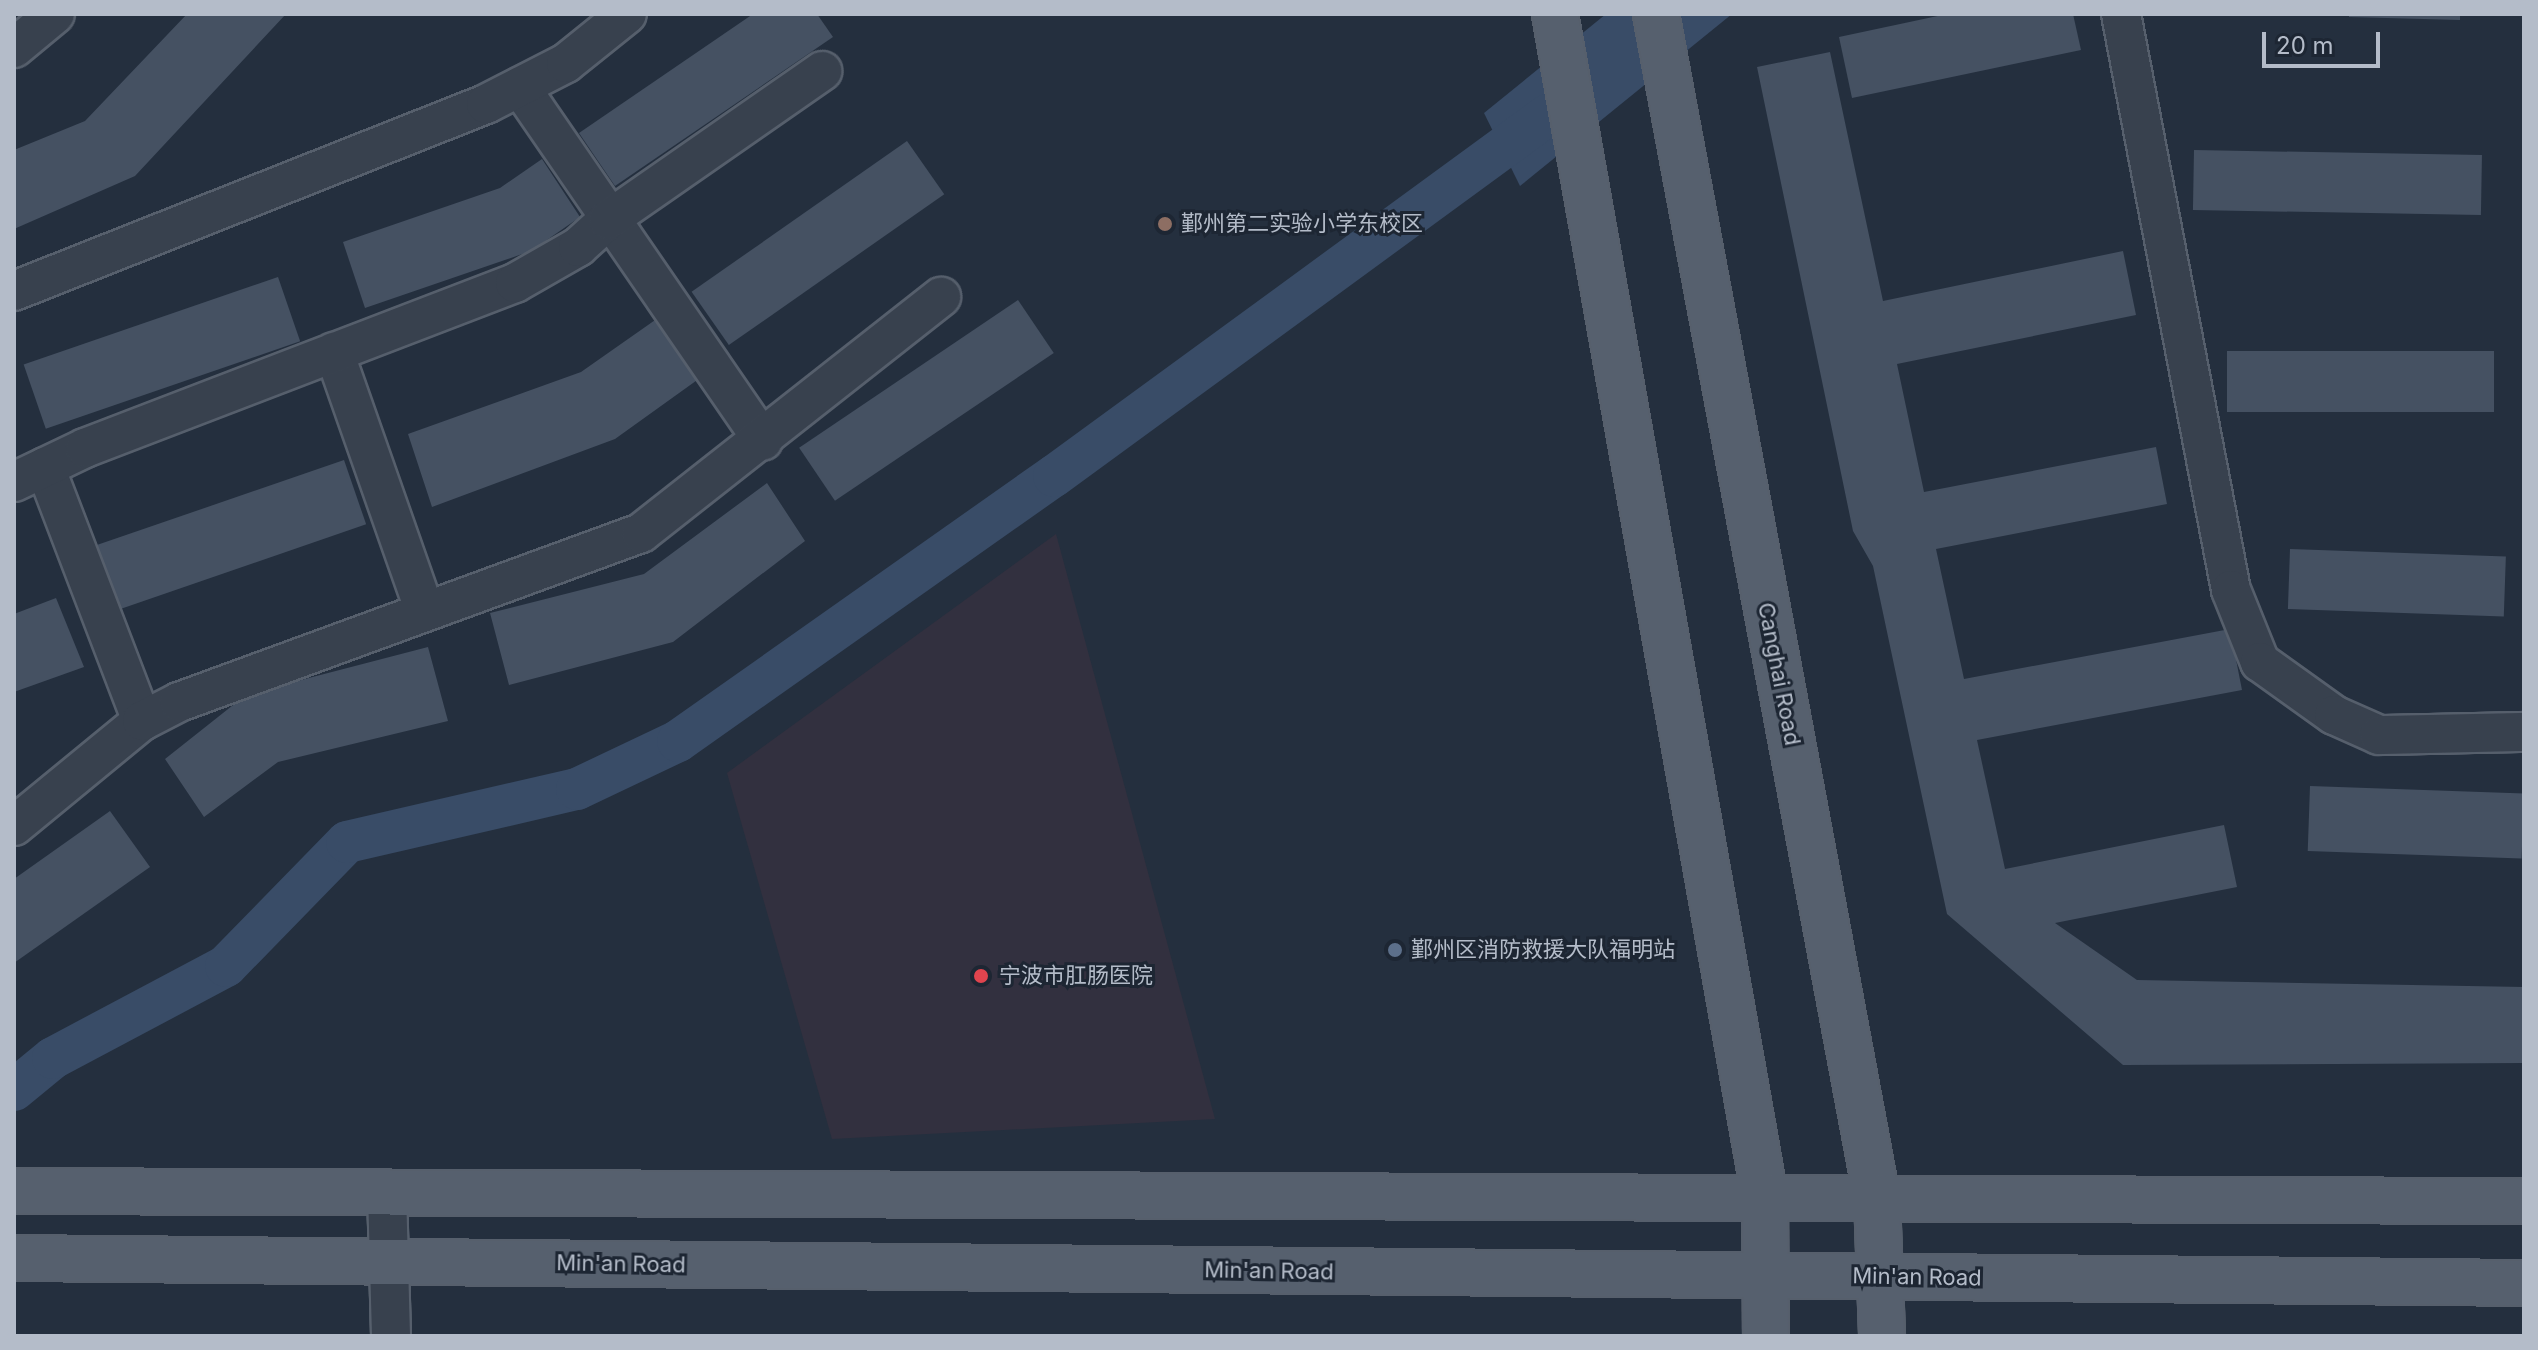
<!DOCTYPE html>
<html>
<head>
<meta charset="utf-8">
<style>
	body { margin:0 }
	#map { position:relative; width:2538px; height:1350px; overflow:hidden; background:#242f3e; font-family:Inter,"Noto Sans SC",sans-serif }
	div>[style] { position:absolute }
	[style*='--x'] { left:calc(var(--x)*1px); top:calc(var(--y)*1px); width:calc(var(--w)*1px); rotate:calc(var(--a)*1deg) }
	.medical>* { inset:0; background:#32303f }
	.water>* { inset:0; background:#394c67 }
	.canal>* { height:42px; margin:-21px; padding:0 21px; transform-origin:21px; border-radius:21px; background:#394c67 }
	.building>* { inset:0; background:#455162; transform-origin:0 0 }
	.roads { filter:drop-shadow(2px 0 #565f6c) drop-shadow(-2px 0 #565f6c) drop-shadow(0 2px #565f6c) drop-shadow(0 -2px #565f6c) }
	.minor>* { height:38px; margin:-19px; padding:0 19px; transform-origin:19px; border-radius:19px; background:#38414e }
	.major>* { height:44px; margin:-22px; padding:0 22px; transform-origin:22px; border-radius:22px; background:#56606e }
	.dots>* { width:22px; height:22px; translate:-50% -50%; box-sizing:border-box; border:4px solid #1d2633; border-radius:50% }
	span { translate:-50% -50%; white-space:nowrap; text-align:center; line-height:1.15; -webkit-text-stroke:6px #1d2633; paint-order:stroke }
	.poi-label { font-size:22px; color:#b4bcc9 }
	.left { translate:0 -50%; text-align:left }
	.street-label { font-size:22px; color:#b4bcc9 }
	.frame { position:absolute; inset:0; border:16px solid #b4bcc9; pointer-events:none }
	.scale { position:absolute; left:2262px; top:32px; width:118px; height:36px; box-sizing:border-box; border:4px solid #b4bcc9; border-top:0; padding-left:10px; font-size:24px; line-height:28px; white-space:nowrap; color:#b4bcc9; -webkit-text-stroke:6px #1d2633; paint-order:stroke }
</style>
</head>
<body>
<div id="map">
	<div class="medical">
		<i style="clip-path:polygon(1056px 534px,1215px 1119px,832px 1139px,727px 773px)"></i>
	</div>
	<div class="water">
		<i style="clip-path:polygon(1606px 14px,1732px 14px,1520px 186px,1484px 113px)"></i>
	</div>
	<div class="canal">
		<i style="--x:14;--y:1090;--w:50;--a:-39.4"></i>
		<i style="--x:53;--y:1058;--w:196;--a:-28"></i>
		<i style="--x:226;--y:966;--w:173;--a:-45.7"></i>
		<i style="--x:347;--y:842;--w:236;--a:-13"></i>
		<i style="--x:577;--y:789;--w:112;--a:-25.4"></i>
		<i style="--x:678;--y:741;--w:460;--a:-35.2"></i>
		<i style="--x:1054;--y:476;--w:612;--a:-36.16"></i>
	</div>
	<div class="building">
		<i style="clip-path:polygon(187px 14px,286px 14px,135px 176px,14px 229px,14px 150px,85px 121px)"></i>
		<i style="clip-path:polygon(753px 14px,817px 14px,833px 37px,615px 186px,579px 133px)"></i>
		<i style="clip-path:polygon(1947px 14px,2073px 14px,2081px 50px,1852px 98px,1839px 37px)"></i>
		<i style="clip-path:polygon(2349px 14px,2460px 14px,2460px 20px,2349px 17px)"></i>
		<i style="clip-path:polygon(1830px 52px,1883px 301px,2123px 251px,2136px 315px,1897px 364px,1924px 492px,2156px 447px,2167px 504px,1936px 549px,1964px 679px,2230px 629px,2242px 690px,1977px 740px,2005px 869px,2224px 825px,2237px 887px,2055px 923px,2137px 980px,2524px 987px,2524px 1063px,2123px 1065px,1947px 914px,1873px 566px,1853px 531px,1757px 67px)"></i>
		<i style="left:907px;top:141px;width:65px;height:263px;rotate:55deg"></i>
		<i style="left:2194px;top:150px;width:288px;height:60px;rotate:1deg"></i>
		<i style="clip-path:polygon(542px 159px,580px 217px,531px 251px,365px 308px,343px 242px,500px 188px)"></i>
		<i style="left:278px;top:277px;width:68px;height:269px;rotate:71deg"></i>
		<i style="left:1018px;top:300px;width:64px;height:264px;rotate:56deg"></i>
		<i style="clip-path:polygon(658px 318px,700px 378px,615px 439px,432px 507px,408px 434px,581px 372px)"></i>
		<i style="left:2227px;top:351px;width:267px;height:61px"></i>
		<i style="left:344px;top:460px;width:68px;height:266px;rotate:71deg"></i>
		<i style="clip-path:polygon(767px 483px,805px 541px,673px 642px,509px 685px,490px 613px,644px 574px)"></i>
		<i style="left:2290px;top:549px;width:216px;height:60px;rotate:2deg"></i>
		<i style="clip-path:polygon(56px 598px,84px 667px,14px 692px,14px 614px)"></i>
		<i style="clip-path:polygon(428px 647px,448px 721px,278px 762px,204px 817px,165px 759px,247px 694px)"></i>
		<i style="left:2310px;top:786px;width:214px;height:65px;rotate:2deg"></i>
		<i style="clip-path:polygon(110px 811px,150px 867px,14px 963px,14px 879px)"></i>
	</div>
	<div class="roads">
		<div class="minor">
			<i style="--x:2121;--y:14;--w:586;--a:79.19"></i>
			<i style="--x:2231;--y:590;--w:78;--a:68.1"></i>
			<i style="--x:2260;--y:662;--w:91;--a:35.6"></i>
			<i style="--x:2334;--y:715;--w:49;--a:24"></i>
			<i style="--x:2379;--y:735;--w:145;--a:-1.2"></i>
			<i style="--x:14;--y:48;--w:53;--a:-39.7"></i>
			<i style="--x:520;--y:87;--w:429;--a:55.5"></i>
			<i style="--x:14;--y:291;--w:508;--a:-21.61"></i>
			<i style="--x:486;--y:104;--w:90;--a:-27.1"></i>
			<i style="--x:566;--y:63;--w:78;--a:-38.8"></i>
			<i style="--x:334;--y:352;--w:275;--a:70.7"></i>
			<i style="--x:45;--y:467;--w:272;--a:69.1"></i>
			<i style="--x:14;--y:482;--w:79;--a:-25.6"></i>
			<i style="--x:85;--y:448;--w:461;--a:-21"></i>
			<i style="--x:515;--y:283;--w:73;--a:-29.7"></i>
			<i style="--x:578;--y:247;--w:40;--a:-42"></i>
			<i style="--x:608;--y:220;--w:261;--a:-34.8"></i>
			<i style="--x:14;--y:826;--w:166;--a:-39.4"></i>
			<i style="--x:142;--y:721;--w:42;--a:-27.2"></i>
			<i style="--x:179;--y:702;--w:492;--a:-20.1"></i>
			<i style="--x:641;--y:533;--w:382;--a:-38.2"></i>
			<i style="--x:387;--y:1192;--w:144;--a:88.4"></i>
		</div>
		<div class="major">
			<i style="--x:1555;--y:14;--w:1202;--a:79.94"></i>
			<i style="--x:1765;--y:1198;--w:138;--a:89.6"></i>
			<i style="--x:1656;--y:14;--w:1204;--a:79.43"></i>
			<i style="--x:1877;--y:1198;--w:138;--a:87.9"></i>
			<i style="--x:14;--y:1191;--w:2510;--a:0.23"></i>
			<i style="--x:14;--y:1258;--w:2510;--a:0.57"></i>
		</div>
	</div>
	<div class="dots">
		<i style="left:1165px;top:224px;background:#8d6e63"></i>
		<i style="left:1395px;top:950px;background:#5c6f8a"></i>
		<i style="left:981px;top:976px;background:#e0444e"></i>
	</div>
	<div class="poi-label">
		<span class="left" style="left:1181px;top:224px">鄞州第二实验小学东校区</span>
		<span class="left" style="left:1411px;top:950px">鄞州区消防救援大队福明站</span>
		<span class="left" style="left:999px;top:976px">宁波市肛肠医院</span>
	</div>
	<div class="street-label">
		<span style="left:1779px;top:674px;rotate:79deg">Canghai Road</span>
		<span style="left:621px;top:1264px;rotate:1deg">Min'an Road</span>
		<span style="left:1269px;top:1271px;rotate:1deg">Min'an Road</span>
		<span style="left:1917px;top:1277px;rotate:1deg">Min'an Road</span>
	</div>
	<div class="frame"></div>
	<div class="scale">20 m</div>
</div>
</body>
</html>
